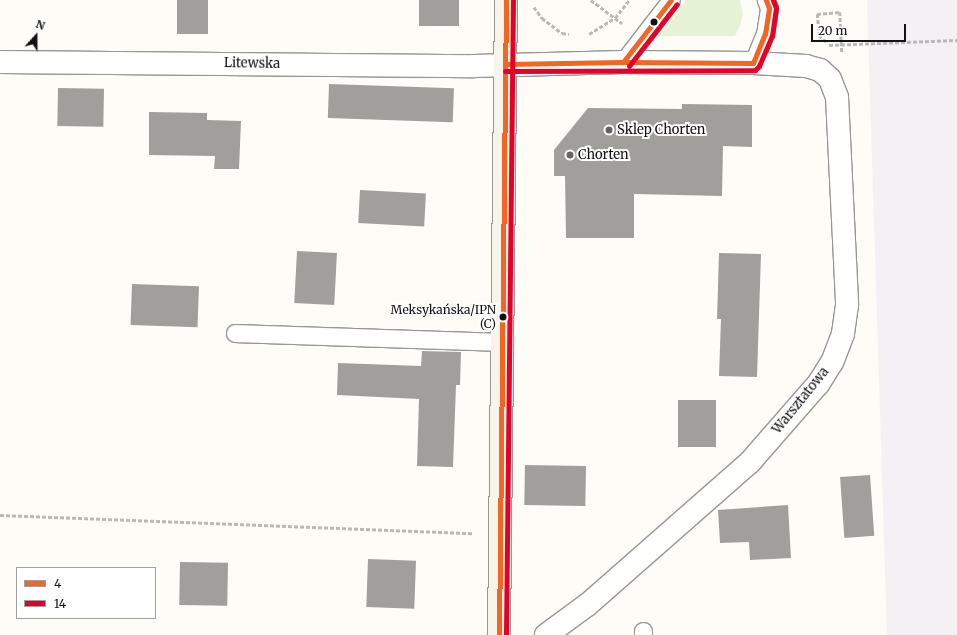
<!DOCTYPE html>
<html>
<head>
<meta charset="utf-8">
<style>
	body { margin:0 }
	#map { position:relative; width:957px; height:635px; overflow:hidden; background:#fdfcf7; font-family:Merriweather,serif }
	div>[style] { position:absolute }
	[style*='--x'] { left:calc(var(--x)*1px); top:calc(var(--y)*1px); width:calc(var(--w)*1px); rotate:calc(var(--a)*1deg) }
	.industrial>* { inset:0; background:#f5f0f3 }
	.green>* { inset:0; background:#e7f3d7 }
	.building>* { inset:0; background:#a19f9c; transform-origin:0 0 }
	.path>* { height:2.5px; margin-top:-1.25px; transform-origin:0; background:repeating-linear-gradient(90deg,#b9b9b8 0 4px,transparent 0 6px) }
	.roads { filter:drop-shadow(1px 0 #979795) drop-shadow(-1px 0 #979795) drop-shadow(0 1px #979795) drop-shadow(0 -1px #979795) }
	.lane>* { height:17px; margin:-8.5px; padding:0 8.5px; transform-origin:8.5px; border-radius:8.5px; background:#fffffe }
	.street>* { height:22px; margin:-11px; padding:0 11px; transform-origin:11px; border-radius:11px; background:#fffffe }
	.secondary>* { height:22px; margin:-11px; padding:0 11px; transform-origin:11px; border-radius:11px; background:#f6f4eb }
	.path-bridge>* { height:2.5px; margin-top:-1.25px; transform-origin:0; background:repeating-linear-gradient(90deg,#b9b9b8 0 4px,transparent 0 6px) }
	.bus-1>* { height:5px; margin:-2.5px; padding:0 2.5px; transform-origin:2.5px; border-radius:2.5px; background:#f26522 }
	.bus-2>* { height:5px; margin:-2.5px; padding:0 2.5px; transform-origin:2.5px; border-radius:2.5px; background:#e4002b }
	.dots>* { width:11px; height:11px; translate:-50% -50%; box-sizing:border-box; border:2px solid #fff; border-radius:50% }
	span { translate:-50% -50%; white-space:nowrap; text-align:center; line-height:1.15; -webkit-text-stroke:4px #fff; paint-order:stroke }
	.bus-label { font-size:12px; color:#111 }
	.right { translate:-100% -50%; text-align:right }
	.street-label { font-size:13px; color:#111 }
	.poi-label { font-size:13px; color:#111 }
	.left { translate:0 -50%; text-align:left }
	.legend { position:absolute; left:16px; top:567px; width:140px; height:52px; box-sizing:border-box; background:#fff; border:1px solid #a0a0a0; margin:0; padding:5px 7px; list-style:none; font-size:12px; color:#111 }
	.legend li { display:flex; align-items:center; gap:8px; height:20px }
	.legend b { width:20px; border:1px solid #a0a0a0 }
	.north { position:absolute; left:16px; top:16px; width:40px; height:40px; -webkit-text-stroke:3px #fff; paint-order:stroke; rotate:21deg; font-size:11px; font-weight:700; line-height:16px; text-align:center; color:#111 }
	.north::after { content:''; display:block; margin:auto; width:14px; height:18px; background:#111; clip-path:polygon(50% 0,100% 100%,50% 72%,0 100%) }
	.scale { position:absolute; left:811px; top:24px; width:95px; height:18px; box-sizing:border-box; border:2px solid #111; border-top:0; padding-left:5px; font-size:12px; line-height:14px; white-space:nowrap; color:#111; -webkit-text-stroke:3px #fff; paint-order:stroke }
</style>
</head>
<body>
<div id="map">
	<div class="industrial">
		<i style="clip-path:polygon(867px 0,957px 0,957px 635px,887px 635px)"></i>
	</div>
	<div class="green">
		<i style="clip-path:polygon(686px 0,740px 0,743px 14px,740px 26px,735px 36px,658px 36px)"></i>
	</div>
	<div class="building">
		<i style="left:177px;top:0;width:31px;height:34px"></i>
		<i style="left:419px;top:0;width:40px;height:26px"></i>
		<i style="left:329px;top:84px;width:125px;height:34px;rotate:2deg"></i>
		<i style="left:58px;top:88px;width:46px;height:38px;rotate:1deg"></i>
		<i style="clip-path:polygon(682px 104px,752px 105px,752px 147px,723px 146px,722px 196px,634px 194px,634px 238px,566px 238px,565px 176px,554px 176px,554px 150px,588px 108px,682px 109px)"></i>
		<i style="clip-path:polygon(149px 112px,207px 113px,207px 120px,241px 121px,239px 169px,214px 169px,215px 156px,149px 155px)"></i>
		<i style="left:360px;top:190px;width:66px;height:33px;rotate:3deg"></i>
		<i style="left:297px;top:251px;width:40px;height:52px;rotate:3deg"></i>
		<i style="clip-path:polygon(719px 253px,761px 254px,757px 377px,719px 376px,721px 319px,717px 319px)"></i>
		<i style="left:132px;top:284px;width:67px;height:41px;rotate:2deg"></i>
		<i style="clip-path:polygon(422px 351px,461px 352px,460px 385px,456px 385px,453px 467px,417px 466px,419px 399px,337px 395px,338px 363px,421px 366px)"></i>
		<i style="left:678px;top:400px;width:38px;height:47px"></i>
		<i style="left:525px;top:465px;width:61px;height:40px;rotate:1deg"></i>
		<i style="left:870px;top:475px;width:61px;height:30px;rotate:86deg"></i>
		<i style="clip-path:polygon(788px 505px,791px 558px,750px 560px,749px 542px,720px 543px,718px 510px)"></i>
		<i style="left:368px;top:559px;width:48px;height:48px;rotate:2deg"></i>
		<i style="left:180px;top:562px;width:48px;height:43px;rotate:1deg"></i>
	</div>
	<div class="path">
		<i style="--x:591;--y:0;--w:39;--a:37"></i>
		<i style="--x:534;--y:7;--w:14;--a:54"></i>
		<i style="--x:542;--y:18;--w:25;--a:37"></i>
		<i style="--x:562;--y:33;--w:7;--a:8"></i>
		<i style="--x:589;--y:34;--w:31;--a:-32"></i>
		<i style="--x:615;--y:18;--w:23;--a:-52"></i>
		<i style="--x:826;--y:42;--w:9;--a:-139"></i>
		<i style="--x:819;--y:36;--w:22;--a:-95"></i>
		<i style="--x:817;--y:14;--w:23;--a:-5"></i>
		<i style="--x:840;--y:12;--w:41;--a:87.2"></i>
		<i style="--x:0;--y:515;--w:473;--a:2.2"></i>
	</div>
	<div class="roads">
		<div class="lane">
			<i style="--x:623;--y:62;--w:78;--a:-52.3"></i>
			<i style="--x:753;--y:63;--w:31;--a:-68"></i>
			<i style="--x:765;--y:34;--w:26;--a:-81"></i>
			<i style="--x:769;--y:8;--w:9;--a:-111"></i>
			<i style="--x:235;--y:333;--w:267;--a:1.9"></i>
			<i style="--x:643;--y:635;--w:4;--a:-90"></i>
		</div>
		<div class="street">
			<i style="--x:0;--y:62;--w:474;--a:0.5"></i>
			<i style="--x:474;--y:66;--w:149;--a:-1.5"></i>
			<i style="--x:623;--y:62;--w:130;--a:0.4"></i>
			<i style="--x:753;--y:63;--w:53;--a:3.2"></i>
			<i style="--x:806;--y:66;--w:15;--a:16"></i>
			<i style="--x:820;--y:70;--w:13;--a:42"></i>
			<i style="--x:830;--y:79;--w:19;--a:69"></i>
			<i style="--x:837;--y:97;--w:208;--a:87.2"></i>
			<i style="--x:847;--y:305;--w:29;--a:98"></i>
			<i style="--x:843;--y:334;--w:30;--a:111"></i>
			<i style="--x:832;--y:362;--w:26;--a:122"></i>
			<i style="--x:818;--y:384;--w:103;--a:131.1"></i>
			<i style="--x:750;--y:462;--w:217;--a:138.7"></i>
			<i style="--x:587;--y:605;--w:51;--a:143.8"></i>
		</div>
		<div class="secondary">
			<i style="--x:499;--y:635;--w:635;--a:-89.37"></i>
		</div>
	</div>
	<div class="path-bridge">
		<i style="--x:829;--y:45;--w:128;--a:-2.2"></i>
	</div>
	<div class="bus-1">
		<i style="--x:623;--y:62;--w:78;--a:-52.3"></i>
		<i style="--x:505;--y:64;--w:118;--a:-1"></i>
		<i style="--x:623;--y:62;--w:130;--a:0.4"></i>
		<i style="--x:753;--y:63;--w:31;--a:-68"></i>
		<i style="--x:765;--y:34;--w:26;--a:-81"></i>
		<i style="--x:769;--y:8;--w:9;--a:-111"></i>
		<i style="--x:499;--y:635;--w:635;--a:-89.37"></i>
	</div>
	<div class="bus-2">
		<i style="--x:629;--y:66;--w:78;--a:-52.3"></i>
		<i style="--x:505;--y:71;--w:250;--a:-0.2"></i>
		<i style="--x:755;--y:70;--w:6;--a:-45"></i>
		<i style="--x:759;--y:66;--w:33;--a:-67"></i>
		<i style="--x:772;--y:36;--w:28;--a:-82"></i>
		<i style="--x:776;--y:8;--w:9;--a:-111"></i>
		<i style="--x:506;--y:635;--w:635;--a:-89.37"></i>
	</div>
	<div class="dots">
		<i style="left:654px;top:22px;background:#111"></i>
		<i style="left:609px;top:130px;background:#646362"></i>
		<i style="left:570px;top:155px;background:#646362"></i>
		<i style="left:503px;top:317px;background:#111"></i>
	</div>
	<div class="bus-label">
		<span class="right" style="left:496px;top:317px">Meksykańska/IPN<br>(C)</span>
	</div>
	<div class="street-label">
		<span style="left:252px;top:64px;rotate:1deg">Litewska</span>
		<span style="left:801px;top:401px;rotate:-51deg">Warsztatowa</span>
	</div>
	<div class="poi-label">
		<span class="left" style="left:617px;top:130px">Sklep Chorten</span>
		<span class="left" style="left:578px;top:155px">Chorten</span>
	</div>
	<ul class="legend">
	<li><b style="height:5px;background:#f26522"></b>4</li>
	<li><b style="height:5px;background:#e4002b"></b>14</li>
	</ul>
	<div class="north">N</div>
	<div class="scale">20 m</div>
</div>
</body>
</html>
